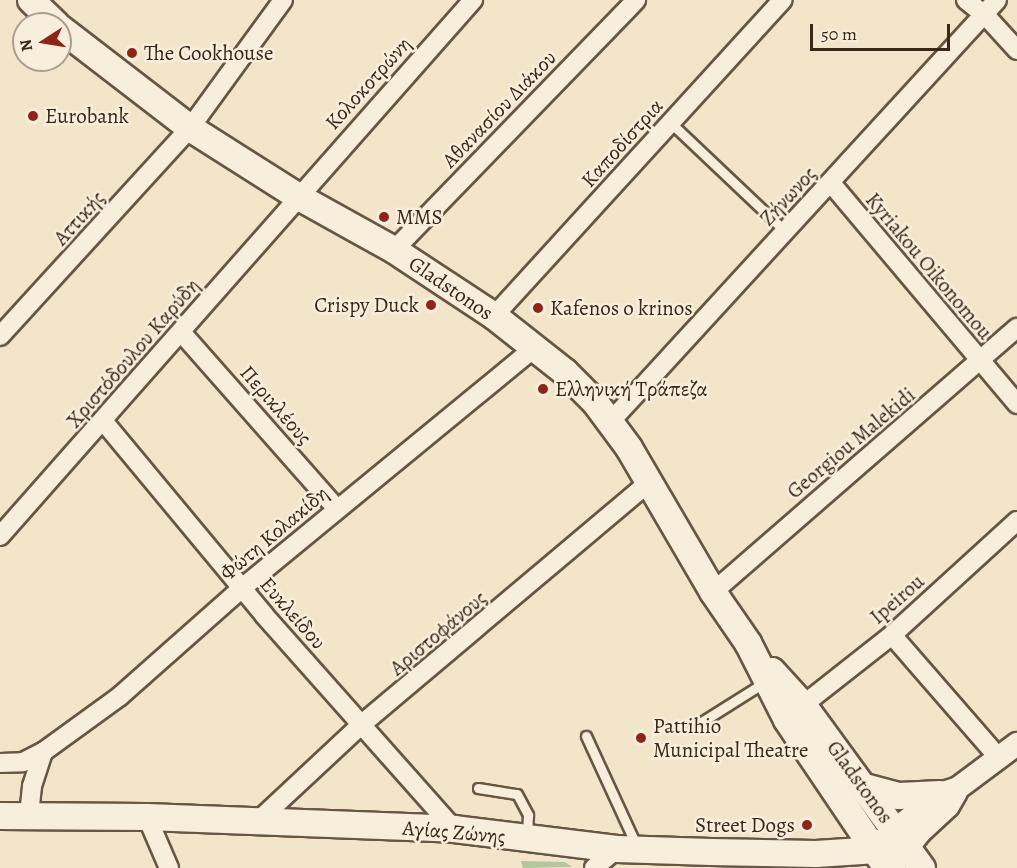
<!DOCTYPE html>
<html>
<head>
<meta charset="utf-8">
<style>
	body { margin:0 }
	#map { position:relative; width:1017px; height:868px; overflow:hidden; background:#f2e5c9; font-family:Alegreya,serif }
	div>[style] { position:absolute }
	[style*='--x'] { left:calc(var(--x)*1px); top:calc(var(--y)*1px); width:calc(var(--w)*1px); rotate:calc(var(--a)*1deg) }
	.green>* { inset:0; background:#b4c69b }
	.roads { filter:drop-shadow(2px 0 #675644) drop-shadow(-2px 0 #675644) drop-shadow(0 2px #675644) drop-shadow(0 -2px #675644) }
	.service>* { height:9px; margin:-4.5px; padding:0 4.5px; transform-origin:4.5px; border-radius:4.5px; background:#f7eedc }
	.minor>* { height:18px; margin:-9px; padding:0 9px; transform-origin:9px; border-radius:9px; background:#f7eedc }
	.tertiary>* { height:22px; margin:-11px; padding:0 11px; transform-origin:11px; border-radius:11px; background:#f7eedc }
	.secondary>* { height:26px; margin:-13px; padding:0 13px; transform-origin:13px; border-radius:13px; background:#f7eedc }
	.dots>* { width:16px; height:16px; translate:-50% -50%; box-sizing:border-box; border:3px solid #f7eedc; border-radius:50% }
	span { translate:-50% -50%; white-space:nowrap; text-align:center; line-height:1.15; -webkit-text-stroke:5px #f7eedc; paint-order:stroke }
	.poi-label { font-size:21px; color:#392718 }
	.left { translate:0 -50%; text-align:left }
	.right { translate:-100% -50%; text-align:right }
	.street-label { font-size:21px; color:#392718 }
	.north { position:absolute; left:12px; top:12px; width:60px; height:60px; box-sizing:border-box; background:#f7eedc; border:2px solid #ab9e8e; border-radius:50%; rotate:258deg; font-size:16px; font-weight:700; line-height:24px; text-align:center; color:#392718 }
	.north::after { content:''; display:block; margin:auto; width:21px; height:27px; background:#8f2418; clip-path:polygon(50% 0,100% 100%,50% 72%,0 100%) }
	.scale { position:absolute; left:810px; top:24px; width:140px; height:27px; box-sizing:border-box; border:3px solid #392718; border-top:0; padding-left:8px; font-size:18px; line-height:21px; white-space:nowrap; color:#392718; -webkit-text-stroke:4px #f7eedc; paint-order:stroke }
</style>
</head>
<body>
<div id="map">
	<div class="green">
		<i style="clip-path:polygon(521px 861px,565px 862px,572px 867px,523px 868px)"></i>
	</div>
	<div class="roads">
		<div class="service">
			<i style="--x:671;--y:123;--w:158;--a:43.5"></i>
			<i style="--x:692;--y:728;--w:86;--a:-32.2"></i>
			<i style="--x:586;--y:736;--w:122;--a:65.3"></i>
			<i style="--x:478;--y:788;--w:39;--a:9"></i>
			<i style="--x:517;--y:794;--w:24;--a:62"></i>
			<i style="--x:528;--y:815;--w:20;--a:93"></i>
		</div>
		<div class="minor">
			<i style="--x:966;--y:0;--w:26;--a:39"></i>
			<i style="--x:986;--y:16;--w:46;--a:47.6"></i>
			<i style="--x:831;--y:183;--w:289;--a:49.9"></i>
			<i style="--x:394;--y:250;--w:348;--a:-45.9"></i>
			<i style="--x:494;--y:316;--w:428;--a:-47.6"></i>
			<i style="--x:181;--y:332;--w:236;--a:48.6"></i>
			<i style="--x:0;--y:336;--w:282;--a:-47.6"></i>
			<i style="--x:190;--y:128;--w:158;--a:-54"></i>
			<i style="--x:611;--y:421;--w:571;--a:-47.48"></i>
			<i style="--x:104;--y:422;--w:251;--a:50.3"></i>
			<i style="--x:264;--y:615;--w:286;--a:48.4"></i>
			<i style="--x:0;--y:536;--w:715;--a:-48.57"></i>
			<i style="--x:713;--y:592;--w:403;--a:-41"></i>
			<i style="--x:892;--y:635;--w:163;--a:49"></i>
			<i style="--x:803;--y:705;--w:113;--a:-38.2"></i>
			<i style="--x:892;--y:635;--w:169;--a:-42.4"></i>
			<i style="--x:0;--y:763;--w:23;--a:-2"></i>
			<i style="--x:23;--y:762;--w:22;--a:-27"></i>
			<i style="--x:43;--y:752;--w:95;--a:-36"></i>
			<i style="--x:120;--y:696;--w:163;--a:-41.5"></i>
			<i style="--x:242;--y:588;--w:378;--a:-39.4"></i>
			<i style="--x:29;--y:815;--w:29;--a:-84"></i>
			<i style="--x:32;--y:786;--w:36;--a:-72"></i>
			<i style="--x:147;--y:817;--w:56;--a:66.7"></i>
			<i style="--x:258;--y:821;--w:142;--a:-43"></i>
			<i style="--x:362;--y:724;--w:375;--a:-40.1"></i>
			<i style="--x:594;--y:868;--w:30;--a:-40"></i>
		</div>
		<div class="tertiary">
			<i style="--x:880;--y:842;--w:77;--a:-38.7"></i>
			<i style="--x:940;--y:794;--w:19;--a:-18"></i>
			<i style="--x:958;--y:788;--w:74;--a:-36.7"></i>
			<i style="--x:898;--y:860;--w:36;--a:-52"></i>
			<i style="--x:920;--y:832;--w:38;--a:-43"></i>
			<i style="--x:948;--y:806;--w:16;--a:-60"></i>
		</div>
		<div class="secondary">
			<i style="--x:31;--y:0;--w:35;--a:44"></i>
			<i style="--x:60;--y:28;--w:164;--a:37.6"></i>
			<i style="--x:190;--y:128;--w:127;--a:32.4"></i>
			<i style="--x:297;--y:196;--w:111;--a:29.1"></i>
			<i style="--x:394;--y:250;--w:120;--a:33.4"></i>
			<i style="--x:494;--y:316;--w:90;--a:38.3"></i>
			<i style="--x:565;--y:372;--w:42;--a:45"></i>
			<i style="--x:595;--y:402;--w:57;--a:53.5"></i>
			<i style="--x:629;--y:448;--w:167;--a:59.7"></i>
			<i style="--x:713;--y:592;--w:62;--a:55.5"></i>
			<i style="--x:748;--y:643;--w:86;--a:63.1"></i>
			<i style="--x:787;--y:720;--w:179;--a:56"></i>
			<i style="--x:772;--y:671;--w:46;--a:47.6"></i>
			<i style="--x:803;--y:705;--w:202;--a:53.9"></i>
			<i style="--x:865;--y:787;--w:35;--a:15"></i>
			<i style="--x:899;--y:796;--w:41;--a:-2.8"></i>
			<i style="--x:0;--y:816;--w:147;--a:0.4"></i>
			<i style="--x:147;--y:817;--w:307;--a:2.2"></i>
			<i style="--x:454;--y:829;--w:164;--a:7"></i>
			<i style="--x:617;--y:849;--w:94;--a:1.8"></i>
			<i style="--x:711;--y:852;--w:105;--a:1.1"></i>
			<i style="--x:816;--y:854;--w:92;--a:-3.7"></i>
		</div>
	</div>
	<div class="dots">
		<i style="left:132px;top:53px;background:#8f2418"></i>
		<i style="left:33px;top:116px;background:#8f2418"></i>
		<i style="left:384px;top:217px;background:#8f2418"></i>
		<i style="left:431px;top:305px;background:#8f2418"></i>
		<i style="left:538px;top:308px;background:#8f2418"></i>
		<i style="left:543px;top:389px;background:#8f2418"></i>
		<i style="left:641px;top:738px;background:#8f2418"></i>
		<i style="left:807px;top:825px;background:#8f2418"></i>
	</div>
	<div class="poi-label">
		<span class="left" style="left:144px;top:53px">The Cookhouse</span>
		<span class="left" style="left:45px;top:116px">Eurobank</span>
		<span class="left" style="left:396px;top:217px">MMS</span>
		<span class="right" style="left:419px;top:305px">Crispy Duck</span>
		<span class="left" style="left:550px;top:308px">Kafenos o krinos</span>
		<span class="left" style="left:555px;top:389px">Ελληνική Τράπεζα</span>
		<span class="left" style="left:653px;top:738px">Pattihio<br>Municipal Theatre</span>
		<span class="right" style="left:795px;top:825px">Street Dogs</span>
	</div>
	<div class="street-label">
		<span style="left:368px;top:83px;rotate:-48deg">Κολοκοτρώνη</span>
		<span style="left:499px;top:109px;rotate:-46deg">Αθανασίου Διάκου</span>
		<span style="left:622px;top:143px;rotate:-48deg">Καποδίστρια</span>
		<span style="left:788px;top:196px;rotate:-47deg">Ζήνωνος</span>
		<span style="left:79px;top:218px;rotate:-48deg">Αττικής</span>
		<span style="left:929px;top:266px;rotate:50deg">Kyriakou Oikonomou</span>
		<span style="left:451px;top:288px;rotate:34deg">Gladstonos</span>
		<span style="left:133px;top:353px;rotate:-49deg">Χριστόδουλου Καρύδη</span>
		<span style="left:276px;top:405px;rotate:49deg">Περικλέους</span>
		<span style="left:851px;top:443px;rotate:-40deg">Georgiou Malekidi</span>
		<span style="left:274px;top:533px;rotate:-40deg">Φώτη Κολακίδη</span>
		<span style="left:897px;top:599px;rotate:-41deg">Ipeirou</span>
		<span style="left:293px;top:613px;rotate:49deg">Ευκλείδου</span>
		<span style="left:438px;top:633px;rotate:-40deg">Αριστοφάνους</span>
		<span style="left:860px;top:782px;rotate:54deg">Gladstonos</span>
		<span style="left:454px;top:832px;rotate:5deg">Αγίας Ζώνης</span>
	</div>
	<div class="north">N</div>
	<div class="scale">50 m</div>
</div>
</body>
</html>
